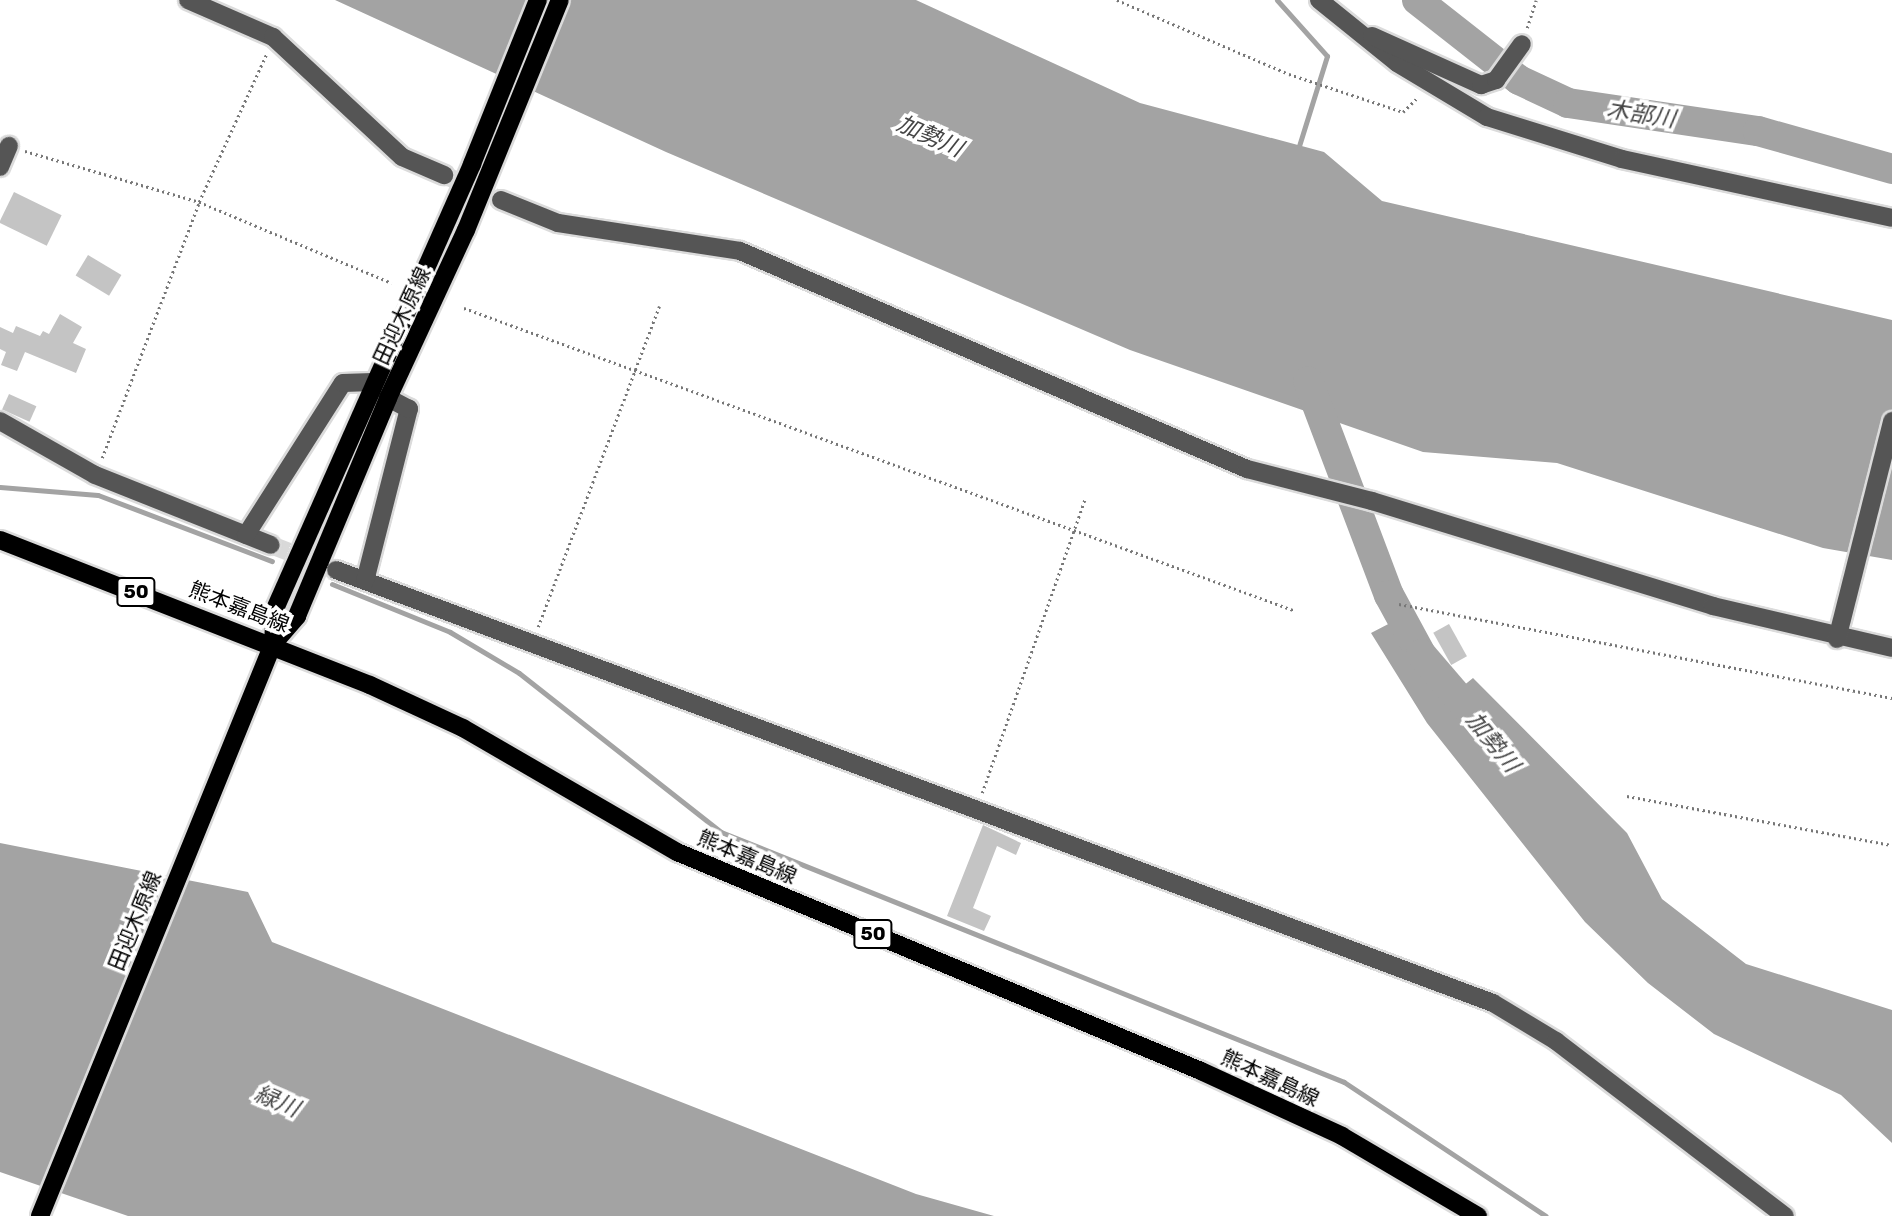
<!DOCTYPE html>
<html>
<head>
<meta charset="utf-8">
<style>
	body { margin:0 }
	#map { position:relative; width:1892px; height:1216px; overflow:hidden; background:#fff; font-family:Rubik,"Noto Sans JP",sans-serif }
	div>[style] { position:absolute }
	[style*='--x'] { left:calc(var(--x)*1px); top:calc(var(--y)*1px); width:calc(var(--w)*1px); rotate:calc(var(--a)*1deg) }
	.water>* { inset:0; background:#a3a3a3 }
	.stream>* { height:5px; margin:-2.5px; padding:0 2.5px; transform-origin:2.5px; border-radius:2.5px; background:#a3a3a3 }
	.river>* { height:30px; margin:-15px; padding:0 15px; transform-origin:15px; border-radius:15px; background:#a3a3a3 }
	.building>* { inset:0; background:#c4c4c4; transform-origin:0 0 }
	.minor-tunnel>* { height:18px; margin-top:-9px; transform-origin:0; background:repeating-linear-gradient(90deg,#d9d9d9 0 18px,transparent 0 27px) }
	.path>* { height:2.5px; margin-top:-1.25px; transform-origin:0; background:repeating-linear-gradient(90deg,#777 0 2px,transparent 0 5.5px) }
	.roads { filter:drop-shadow(2px 0 #dbdbdb) drop-shadow(-2px 0 #dbdbdb) drop-shadow(0 2px #dbdbdb) drop-shadow(0 -2px #dbdbdb) }
	.minor>* { height:18px; margin:-9px; padding:0 9px; transform-origin:9px; border-radius:9px; background:#555 }
	.major>* { height:18px; margin:-9px; padding:0 9px; transform-origin:9px; border-radius:9px; background:#000 }
	span { translate:-50% -50%; white-space:nowrap; text-align:center; line-height:1.15; -webkit-text-stroke:7px #fff; paint-order:stroke }
	.shield-label span { padding:2px 5px; background:#fff; border:2px solid; border-radius:5px; -webkit-text-stroke-width:0 }
	.shield-label { font-size:19px; color:#000; font-weight:700 }
	.street-label { font-size:21px; color:#000 }
	.water-label { font-size:23px; color:#444; font-style:italic }
</style>
</head>
<body>
<div id="map">
	<div class="water">
		<i style="clip-path:polygon(335px 0,916px 0,1140px 103px,1324px 152px,1382px 201px,1892px 320px,1892px 560px,1823px 548px,1557px 463px,1423px 452px,1130px 350px,666px 152px)"></i>
		<i style="clip-path:polygon(1398px 619px,1437px 690px,1452px 695px,1473px 678px,1627px 833px,1662px 899px,1746px 964px,1892px 1010px,1892px 1143px,1841px 1095px,1714px 1034px,1648px 983px,1585px 922px,1427px 723px,1371px 633px)"></i>
		<i style="clip-path:polygon(0 843px,248px 892px,272px 942px,916px 1194px,994px 1216px,128px 1216px,0 1172px)"></i>
	</div>
	<div class="stream">
		<i style="--x:1277;--y:0;--w:75;--a:48.2"></i>
		<i style="--x:1327;--y:56;--w:94;--a:107.3"></i>
		<i style="--x:0;--y:487;--w:98;--a:4.7"></i>
		<i style="--x:98;--y:495;--w:186;--a:20.8"></i>
		<i style="--x:332;--y:584;--w:127;--a:22.1"></i>
		<i style="--x:450;--y:632;--w:80;--a:30.7"></i>
		<i style="--x:519;--y:673;--w:257;--a:38.2"></i>
		<i style="--x:721;--y:832;--w:671;--a:21.86"></i>
		<i style="--x:1344;--y:1082;--w:242;--a:33.6"></i>
	</div>
	<div class="river">
		<i style="--x:1417;--y:0;--w:130;--a:38.1"></i>
		<i style="--x:1519;--y:80;--w:54;--a:25.1"></i>
		<i style="--x:1568;--y:103;--w:192;--a:8.4"></i>
		<i style="--x:1758;--y:131;--w:139;--a:15.8"></i>
		<i style="--x:1308;--y:381;--w:229;--a:69.3"></i>
		<i style="--x:1389;--y:595;--w:67;--a:61.5"></i>
		<i style="--x:1421;--y:654;--w:92;--a:49.4"></i>
	</div>
	<div class="building">
		<i style="left:14px;top:192px;width:53px;height:34px;rotate:26deg"></i>
		<i style="left:88px;top:255px;width:39px;height:24px;rotate:31deg"></i>
		<i style="clip-path:polygon(60px 314px,82px 327px,73px 343px,86px 349px,76px 373px,25px 352px,17px 371px,1px 365px,6px 352px,0 349px,0 327px,13px 333px,16px 326px,40px 336px,43px 331px,49px 334px)"></i>
		<i style="left:9px;top:394px;width:30px;height:17px;rotate:24deg"></i>
		<i style="left:1449px;top:624px;width:37px;height:18px;rotate:61deg"></i>
		<i style="clip-path:polygon(983px 825px,1021px 843px,1016px 855px,997px 846px,973px 908px,991px 916px,984px 931px,947px 916px)"></i>
	</div>
	<div class="minor-tunnel">
		<i style="--x:444;--y:175;--w:62;--a:23.7"></i>
		<i style="--x:271;--y:545;--w:66;--a:21.2"></i>
	</div>
	<div class="path">
		<i style="--x:1117;--y:0;--w:187;--a:23.3"></i>
		<i style="--x:1289;--y:74;--w:120;--a:18.4"></i>
		<i style="--x:1403;--y:112;--w:21;--a:-45"></i>
		<i style="--x:1527;--y:28;--w:29;--a:-72"></i>
		<i style="--x:25;--y:151;--w:181;--a:16.3"></i>
		<i style="--x:199;--y:202;--w:209;--a:22.8"></i>
		<i style="--x:464;--y:308;--w:885;--a:20.01"></i>
		<i style="--x:102;--y:458;--w:274;--a:-69.2"></i>
		<i style="--x:199;--y:202;--w:164;--a:-65.5"></i>
		<i style="--x:1399;--y:604;--w:502;--a:10.79"></i>
		<i style="--x:538;--y:627;--w:343;--a:-69.3"></i>
		<i style="--x:982;--y:793;--w:312;--a:-70.7"></i>
		<i style="--x:1627;--y:796;--w:269;--a:10.5"></i>
	</div>
	<div class="roads">
		<div class="minor">
			<i style="--x:188;--y:0;--w:93;--a:23.5"></i>
			<i style="--x:273;--y:37;--w:176;--a:42.9"></i>
			<i style="--x:402;--y:157;--w:46;--a:23.2"></i>
			<i style="--x:1319;--y:0;--w:100;--a:38.9"></i>
			<i style="--x:1397;--y:63;--w:105;--a:31"></i>
			<i style="--x:1487;--y:117;--w:141;--a:17.3"></i>
			<i style="--x:1622;--y:159;--w:276;--a:12.3"></i>
			<i style="--x:1372;--y:36;--w:120;--a:24.2"></i>
			<i style="--x:1481;--y:85;--w:16;--a:-18"></i>
			<i style="--x:1496;--y:80;--w:44;--a:-54.2"></i>
			<i style="--x:0;--y:167;--w:23;--a:-67"></i>
			<i style="--x:501;--y:200;--w:61;--a:22"></i>
			<i style="--x:558;--y:223;--w:184;--a:8.7"></i>
			<i style="--x:740;--y:251;--w:552;--a:23.27"></i>
			<i style="--x:1247;--y:469;--w:129;--a:14.4"></i>
			<i style="--x:1372;--y:501;--w:357;--a:17.1"></i>
			<i style="--x:1713;--y:606;--w:184;--a:13.2"></i>
			<i style="--x:0;--y:421;--w:109;--a:29.6"></i>
			<i style="--x:95;--y:475;--w:189;--a:21.7"></i>
			<i style="--x:246;--y:535;--w:180;--a:-57.5"></i>
			<i style="--x:343;--y:383;--w:30;--a:-2"></i>
			<i style="--x:336;--y:570;--w:1235;--a:20.52"></i>
			<i style="--x:1493;--y:1003;--w:74;--a:31.1"></i>
			<i style="--x:1556;--y:1041;--w:288;--a:37.4"></i>
			<i style="--x:365;--y:581;--w:178;--a:-75.7"></i>
			<i style="--x:409;--y:409;--w:24;--a:-152"></i>
			<i style="--x:1837;--y:639;--w:225;--a:-75.8"></i>
		</div>
		<div class="major">
			<i style="--x:0;--y:540;--w:397;--a:21.4"></i>
			<i style="--x:370;--y:685;--w:102;--a:24.8"></i>
			<i style="--x:463;--y:728;--w:247;--a:30.1"></i>
			<i style="--x:677;--y:852;--w:568;--a:22.68"></i>
			<i style="--x:1201;--y:1071;--w:155;--a:24.7"></i>
			<i style="--x:1342;--y:1136;--w:158;--a:30.5"></i>
			<i style="--x:273;--y:644;--w:37;--a:-49"></i>
			<i style="--x:297;--y:616;--w:236;--a:-67.3"></i>
			<i style="--x:388;--y:398;--w:185;--a:-65.1"></i>
			<i style="--x:466;--y:230;--w:248;--a:-67.8"></i>
			<i style="--x:40;--y:1216;--w:618;--a:-67.84"></i>
			<i style="--x:273;--y:644;--w:35;--a:-87"></i>
			<i style="--x:275;--y:609;--w:487;--a:-66.1"></i>
			<i style="--x:472;--y:164;--w:177;--a:-68.1"></i>
		</div>
	</div>
	<div class="shield-label">
		<span style="left:136px;top:592px">50</span>
		<span style="left:873px;top:934px">50</span>
	</div>
	<div class="street-label">
		<span style="left:402px;top:316px;rotate:-65deg">田迎木原線</span>
		<span style="left:239px;top:607px;rotate:21deg">熊本嘉島線</span>
		<span style="left:747px;top:857px;rotate:23deg">熊本嘉島線</span>
		<span style="left:135px;top:921px;rotate:-68deg">田迎木原線</span>
		<span style="left:1270px;top:1078px;rotate:25deg">熊本嘉島線</span>
	</div>
	<div class="water-label">
		<span style="left:1641px;top:114px;rotate:9deg">木部川</span>
		<span style="left:930px;top:136px;rotate:24deg">加勢川</span>
		<span style="left:1493px;top:742px;rotate:51deg">加勢川</span>
		<span style="left:277px;top:1101px;rotate:23deg">緑川</span>
	</div>
</div>
</body>
</html>
